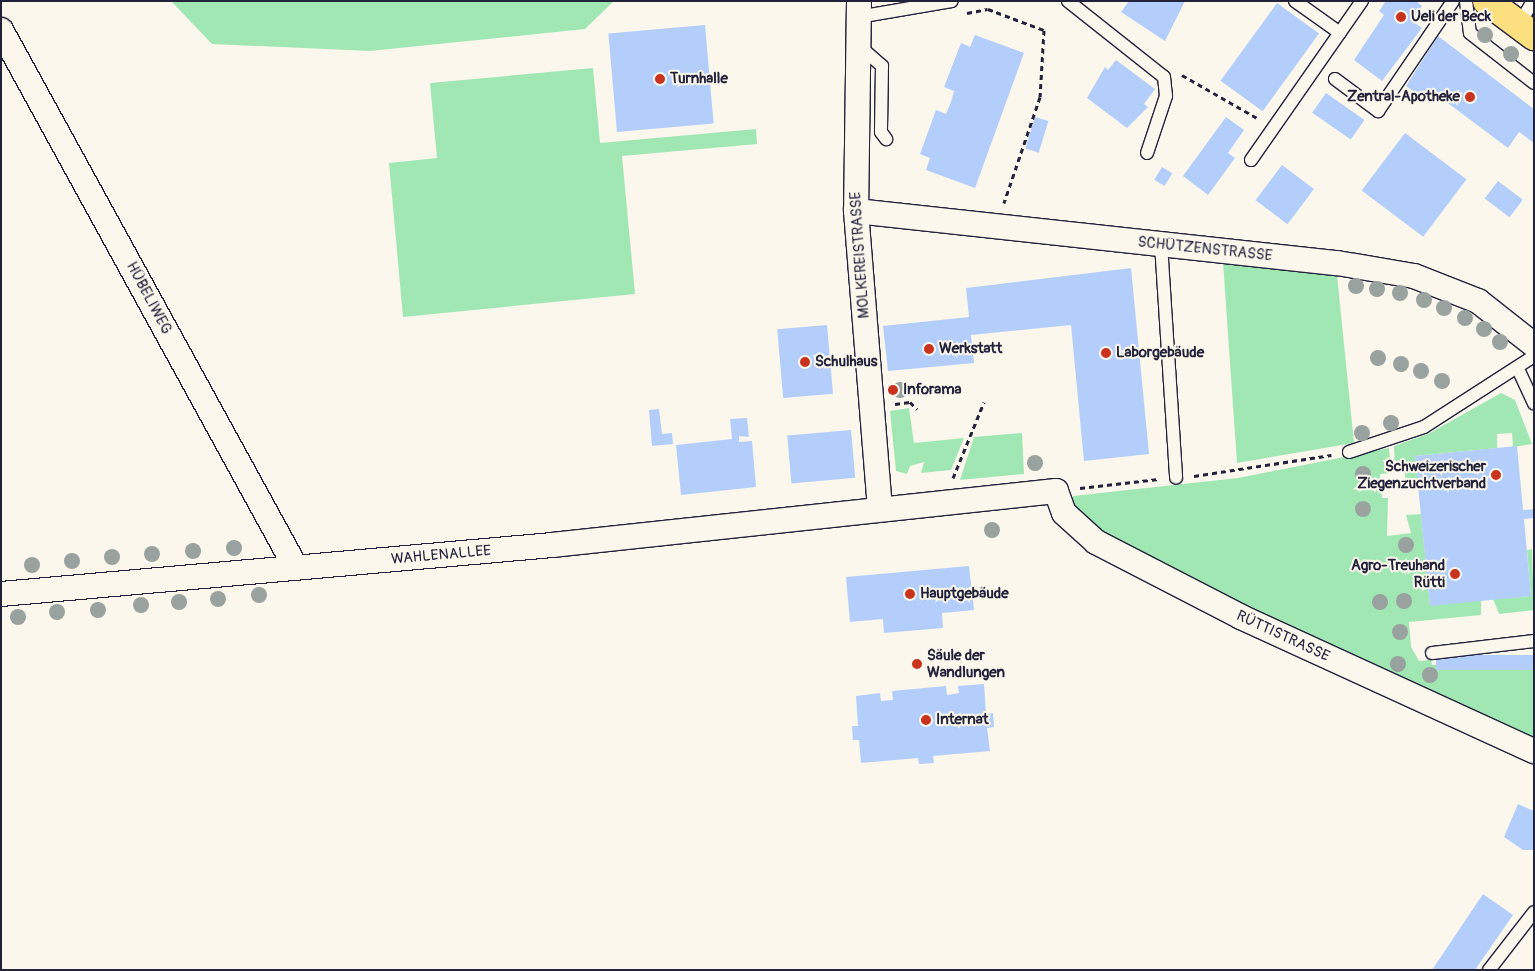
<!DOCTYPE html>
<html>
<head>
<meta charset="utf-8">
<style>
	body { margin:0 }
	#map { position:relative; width:1535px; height:971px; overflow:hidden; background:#fbf7ec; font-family:Pangolin,sans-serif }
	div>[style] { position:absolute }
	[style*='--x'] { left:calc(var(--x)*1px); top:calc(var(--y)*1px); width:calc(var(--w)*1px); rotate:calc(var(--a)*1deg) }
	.green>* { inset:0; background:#a1e7b4 }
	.building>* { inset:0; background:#b3cefb; transform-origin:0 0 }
	.path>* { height:3px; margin-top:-1.5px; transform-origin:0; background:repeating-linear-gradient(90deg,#22223b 0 5px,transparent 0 9px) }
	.roads { filter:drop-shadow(1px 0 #22223b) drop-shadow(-1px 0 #22223b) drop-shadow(0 1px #22223b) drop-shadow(0 -1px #22223b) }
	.service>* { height:12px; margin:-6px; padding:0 6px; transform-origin:6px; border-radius:6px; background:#fbf7ec }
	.minor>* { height:24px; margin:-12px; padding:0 12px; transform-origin:12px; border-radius:12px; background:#fbf7ec }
	.primary>* { height:28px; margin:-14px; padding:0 14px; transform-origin:14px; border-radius:14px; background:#fce080 }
	.trees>* { width:16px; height:16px; margin:-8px; border-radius:50%; background:#99a29e }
	.dots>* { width:14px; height:14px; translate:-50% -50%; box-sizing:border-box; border:2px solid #fbf7ec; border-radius:50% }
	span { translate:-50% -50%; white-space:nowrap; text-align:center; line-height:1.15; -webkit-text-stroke:4px #fbf7ec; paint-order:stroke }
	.poi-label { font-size:15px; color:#22223b; font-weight:700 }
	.left { translate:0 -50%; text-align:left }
	.right { translate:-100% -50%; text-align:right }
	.street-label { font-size:15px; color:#22223b }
	.frame { position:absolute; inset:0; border:2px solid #22223b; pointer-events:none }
</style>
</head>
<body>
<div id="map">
	<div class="green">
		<i style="clip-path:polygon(171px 1px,614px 1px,585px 29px,370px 51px,212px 44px)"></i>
		<i style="clip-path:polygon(593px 68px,600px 143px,756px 129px,757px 144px,622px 156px,635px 294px,403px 317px,389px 163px,437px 158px,430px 83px)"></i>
		<i style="clip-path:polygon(1223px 262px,1337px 275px,1354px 443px,1237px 463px)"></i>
		<i style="clip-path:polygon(1501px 393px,1515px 400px,1532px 444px,1513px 447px,1512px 433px,1497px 434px,1497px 448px,1415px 456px,1418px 485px,1406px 486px,1405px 472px,1395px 472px,1394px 446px,1428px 434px)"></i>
		<i style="clip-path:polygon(909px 408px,914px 443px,964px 438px,951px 470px,921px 473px,924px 462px,910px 466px,907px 474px,896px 471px,890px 411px)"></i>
		<i style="clip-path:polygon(1022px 433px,1024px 474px,960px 480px,974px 437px)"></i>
		<i style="clip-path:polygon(1389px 448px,1391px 473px,1380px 474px,1382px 498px,1388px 498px,1387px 536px,1411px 533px,1406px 515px,1421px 514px,1430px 605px,1481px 600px,1481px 615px,1409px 622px,1411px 647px,1419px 661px,1431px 660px,1432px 665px,1534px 655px,1534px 741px,1099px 536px,1069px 505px,1073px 496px,1238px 478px)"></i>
		<i style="clip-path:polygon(1532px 549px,1534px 610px,1499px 614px,1493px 599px,1531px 596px,1527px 550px)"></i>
	</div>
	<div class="building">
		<i style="clip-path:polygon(1129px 1px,1185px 1px,1165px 41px,1121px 12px)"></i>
		<i style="clip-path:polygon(1386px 1px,1416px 1px,1422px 6px,1412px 21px,1422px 28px,1382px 81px,1354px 60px,1384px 15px,1379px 11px)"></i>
		<i style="left:1277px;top:3px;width:52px;height:96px;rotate:36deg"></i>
		<i style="left:705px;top:25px;width:99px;height:97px;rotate:85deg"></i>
		<i style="clip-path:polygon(975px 35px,1024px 53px,975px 188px,926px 170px,930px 158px,920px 154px,936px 110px,946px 114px,951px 102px,954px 91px,944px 87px,961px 43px,970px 47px)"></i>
		<i style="clip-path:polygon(1438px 36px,1534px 109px,1534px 143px,1519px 132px,1508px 148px,1429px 89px,1422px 97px,1406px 86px)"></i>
		<i style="clip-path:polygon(1116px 60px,1155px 89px,1144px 104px,1148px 107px,1127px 128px,1087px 98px,1105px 67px,1108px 70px)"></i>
		<i style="left:1326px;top:93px;width:47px;height:24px;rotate:35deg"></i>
		<i style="left:1035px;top:117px;width:14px;height:33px;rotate:17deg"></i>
		<i style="clip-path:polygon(1226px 117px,1244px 130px,1228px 153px,1235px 158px,1208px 195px,1183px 176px)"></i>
		<i style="left:1405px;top:133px;width:77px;height:72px;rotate:37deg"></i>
		<i style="left:1282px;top:165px;width:40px;height:44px;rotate:37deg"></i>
		<i style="left:1162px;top:167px;width:12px;height:15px;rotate:31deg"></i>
		<i style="left:1498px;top:181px;width:31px;height:22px;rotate:37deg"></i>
		<i style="clip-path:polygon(1131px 268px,1149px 454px,1084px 461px,1071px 325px,971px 335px,974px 363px,888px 371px,883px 326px,969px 317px,966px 288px)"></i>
		<i style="left:827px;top:325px;width:69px;height:50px;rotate:85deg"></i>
		<i style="clip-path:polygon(659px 409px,662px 434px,672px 433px,673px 444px,652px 446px,649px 410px)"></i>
		<i style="clip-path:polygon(747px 418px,749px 437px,739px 436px,739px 442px,752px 441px,756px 487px,681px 495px,676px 445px,732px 439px,730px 419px)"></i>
		<i style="left:851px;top:430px;width:48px;height:64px;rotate:85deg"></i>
		<i style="clip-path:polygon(1517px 446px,1523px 510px,1534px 509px,1534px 518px,1524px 519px,1531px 596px,1430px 606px,1415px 456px)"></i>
		<i style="clip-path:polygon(969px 566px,974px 610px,942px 613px,943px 628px,884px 633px,883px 619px,850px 622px,846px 577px)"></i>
		<i style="left:1534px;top:655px;width:15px;height:98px;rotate:90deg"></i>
		<i style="clip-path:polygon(984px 684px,986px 714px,993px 713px,994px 727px,987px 728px,990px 751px,933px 756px,934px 763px,919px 764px,918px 758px,861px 763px,859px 740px,853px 740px,852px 726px,858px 726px,856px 696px,880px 693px,881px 701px,893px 700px,892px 691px,946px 686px,947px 695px,959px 693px,958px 686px)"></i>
		<i style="clip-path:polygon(1518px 804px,1534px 811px,1534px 850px,1523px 850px,1504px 837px)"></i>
		<i style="clip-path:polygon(1483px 894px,1513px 915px,1475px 970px,1432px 970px)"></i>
	</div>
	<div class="path">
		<i style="--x:967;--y:13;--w:21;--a:-11"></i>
		<i style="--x:988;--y:9;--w:60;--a:20.6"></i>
		<i style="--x:1044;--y:30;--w:67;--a:93.4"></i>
		<i style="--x:1040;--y:97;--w:112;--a:108.8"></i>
		<i style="--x:1182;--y:75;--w:86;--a:29.8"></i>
		<i style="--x:895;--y:404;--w:15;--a:-8"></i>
		<i style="--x:910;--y:402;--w:10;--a:45"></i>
		<i style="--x:1194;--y:476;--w:139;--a:-8.7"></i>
		<i style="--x:953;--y:478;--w:82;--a:-67.8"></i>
		<i style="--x:1080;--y:488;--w:79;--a:-6.6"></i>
	</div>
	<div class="roads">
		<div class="service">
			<i style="--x:1068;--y:1;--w:122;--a:38.4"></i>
			<i style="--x:1164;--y:77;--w:19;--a:84"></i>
			<i style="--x:1166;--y:96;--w:60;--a:108.4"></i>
			<i style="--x:1295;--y:1;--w:55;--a:35.4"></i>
			<i style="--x:1466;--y:1;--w:32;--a:83"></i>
			<i style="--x:1470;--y:33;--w:81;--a:38"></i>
			<i style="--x:858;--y:17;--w:95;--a:-9.7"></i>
			<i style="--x:1519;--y:25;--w:28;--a:-60"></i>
			<i style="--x:858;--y:45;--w:32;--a:41"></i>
			<i style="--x:882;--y:66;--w:66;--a:90.9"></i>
			<i style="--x:881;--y:132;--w:9;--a:54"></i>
			<i style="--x:1335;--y:79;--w:54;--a:36.7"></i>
			<i style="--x:1378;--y:111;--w:133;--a:-55.7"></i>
			<i style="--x:1251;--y:160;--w:194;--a:-55.1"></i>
			<i style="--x:1161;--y:244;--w:234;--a:86.3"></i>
			<i style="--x:1518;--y:369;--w:38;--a:65"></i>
			<i style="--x:1349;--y:452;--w:79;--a:-18.4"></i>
			<i style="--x:1424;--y:427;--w:131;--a:-32.8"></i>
			<i style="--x:1432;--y:653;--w:103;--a:-6.7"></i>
			<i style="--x:1489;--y:970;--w:73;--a:-52.2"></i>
		</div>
		<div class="minor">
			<i style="--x:859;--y:1;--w:210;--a:90.8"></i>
			<i style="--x:856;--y:211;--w:298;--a:85.4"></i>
			<i style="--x:1;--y:30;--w:611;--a:61.25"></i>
			<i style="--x:856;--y:211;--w:484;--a:6.2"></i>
			<i style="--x:1337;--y:263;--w:78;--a:9.6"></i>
			<i style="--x:1414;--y:276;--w:69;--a:21.3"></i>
			<i style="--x:1478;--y:301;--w:71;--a:38.2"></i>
			<i style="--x:1;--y:594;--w:553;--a:-5.08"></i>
			<i style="--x:552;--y:545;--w:507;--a:-6.12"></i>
			<i style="--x:1056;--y:491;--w:23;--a:70"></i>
			<i style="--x:1064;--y:513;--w:43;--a:42.2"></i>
			<i style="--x:1096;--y:542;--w:163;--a:27.3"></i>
			<i style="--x:1241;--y:617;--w:322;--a:24.6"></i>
		</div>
		<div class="primary">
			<i style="--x:1487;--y:1;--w:59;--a:36.7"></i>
		</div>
	</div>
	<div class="trees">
		<i style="left:1485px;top:35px"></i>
		<i style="left:1511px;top:54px"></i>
		<i style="left:1356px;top:286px"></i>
		<i style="left:1377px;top:289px"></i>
		<i style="left:1400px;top:293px"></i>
		<i style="left:1424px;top:300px"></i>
		<i style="left:1444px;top:308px"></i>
		<i style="left:1465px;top:318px"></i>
		<i style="left:1484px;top:329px"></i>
		<i style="left:1500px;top:342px"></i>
		<i style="left:1378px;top:358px"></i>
		<i style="left:1401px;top:364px"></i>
		<i style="left:1421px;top:371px"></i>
		<i style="left:1442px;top:381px"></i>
		<i style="left:900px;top:390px"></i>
		<i style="left:1391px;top:423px"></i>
		<i style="left:1362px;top:433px"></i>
		<i style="left:1035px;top:463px"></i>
		<i style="left:1363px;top:474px"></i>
		<i style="left:1363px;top:509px"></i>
		<i style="left:992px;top:530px"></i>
		<i style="left:1406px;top:545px"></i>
		<i style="left:234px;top:548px"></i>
		<i style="left:193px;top:551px"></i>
		<i style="left:152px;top:554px"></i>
		<i style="left:112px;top:557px"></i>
		<i style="left:72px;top:561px"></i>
		<i style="left:32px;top:565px"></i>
		<i style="left:259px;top:595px"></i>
		<i style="left:218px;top:599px"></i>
		<i style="left:1404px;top:601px"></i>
		<i style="left:179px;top:602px"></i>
		<i style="left:1380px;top:602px"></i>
		<i style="left:141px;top:605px"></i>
		<i style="left:98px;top:610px"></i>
		<i style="left:57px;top:612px"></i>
		<i style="left:18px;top:617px"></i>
		<i style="left:1400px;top:632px"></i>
		<i style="left:1398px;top:664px"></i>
		<i style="left:1430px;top:675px"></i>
	</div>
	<div class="dots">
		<i style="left:1401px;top:17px;background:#c8321e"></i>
		<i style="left:660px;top:79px;background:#c8321e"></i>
		<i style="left:1470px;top:97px;background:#c8321e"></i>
		<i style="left:929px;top:349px;background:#c8321e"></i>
		<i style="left:1106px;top:353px;background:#c8321e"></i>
		<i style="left:805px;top:362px;background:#c8321e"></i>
		<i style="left:893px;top:390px;background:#c8321e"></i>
		<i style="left:1496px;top:475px;background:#c8321e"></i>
		<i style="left:1455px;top:574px;background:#c8321e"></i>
		<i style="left:910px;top:594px;background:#c8321e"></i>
		<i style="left:917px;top:664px;background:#c8321e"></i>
		<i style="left:926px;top:720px;background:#c8321e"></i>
	</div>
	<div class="poi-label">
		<span class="left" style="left:1411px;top:17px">Ueli der Beck</span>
		<span class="left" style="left:670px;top:79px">Turnhalle</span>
		<span class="right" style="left:1460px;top:97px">Zentral-Apotheke</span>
		<span class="left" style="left:939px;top:349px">Werkstatt</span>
		<span class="left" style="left:1116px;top:353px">Laborgebäude</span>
		<span class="left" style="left:815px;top:362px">Schulhaus</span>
		<span class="left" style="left:903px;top:390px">Inforama</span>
		<span class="right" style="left:1486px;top:475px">Schweizerischer<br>Ziegenzuchtverband</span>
		<span class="right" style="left:1445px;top:574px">Agro-Treuhand<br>Rütti</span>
		<span class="left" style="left:920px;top:594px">Hauptgebäude</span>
		<span class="left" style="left:927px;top:664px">Säule der<br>Wandlungen</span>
		<span class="left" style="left:936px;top:720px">Internat</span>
	</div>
	<div class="street-label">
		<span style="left:1205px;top:249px;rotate:6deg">SCHÜTZENSTRASSE</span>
		<span style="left:860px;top:255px;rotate:-94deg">MOLKEREISTRASSE</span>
		<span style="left:149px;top:298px;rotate:62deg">HÜBELIWEG</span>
		<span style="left:441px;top:555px;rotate:-5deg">WAHLENALLEE</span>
		<span style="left:1283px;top:636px;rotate:25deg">RÜTTISTRASSE</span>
	</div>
	<div class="frame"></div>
</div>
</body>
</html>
